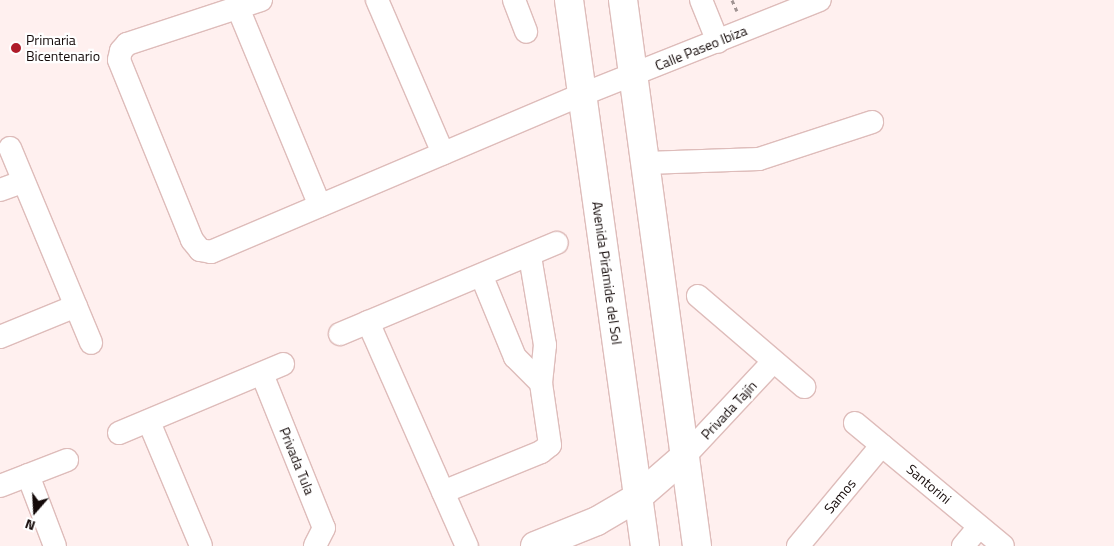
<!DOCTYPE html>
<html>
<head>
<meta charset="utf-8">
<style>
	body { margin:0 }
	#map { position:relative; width:1114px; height:546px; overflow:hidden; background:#fff0ef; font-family:"Titillium Web",sans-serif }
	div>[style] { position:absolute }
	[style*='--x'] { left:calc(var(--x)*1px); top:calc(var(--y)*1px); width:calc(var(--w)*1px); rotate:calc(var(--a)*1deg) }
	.path>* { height:3px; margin-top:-1.5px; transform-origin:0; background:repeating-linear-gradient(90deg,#a09392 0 4px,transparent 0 8px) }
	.roads { filter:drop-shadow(1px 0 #debcba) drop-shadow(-1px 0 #debcba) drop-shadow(0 1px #debcba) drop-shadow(0 -1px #debcba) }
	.minor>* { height:22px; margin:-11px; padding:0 11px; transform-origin:11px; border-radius:11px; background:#fff }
	.tertiary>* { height:28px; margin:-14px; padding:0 14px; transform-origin:14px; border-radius:14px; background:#fff }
	.dots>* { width:14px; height:14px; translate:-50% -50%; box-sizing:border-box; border:2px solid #fff; border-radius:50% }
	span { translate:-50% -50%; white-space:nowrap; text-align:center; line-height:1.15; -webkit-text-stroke:4.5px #fff; paint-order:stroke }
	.poi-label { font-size:14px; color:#140a09 }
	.left { translate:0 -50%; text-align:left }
	.street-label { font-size:14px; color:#140a09 }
	.north { position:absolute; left:10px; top:486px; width:50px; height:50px; -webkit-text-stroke:4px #fff; paint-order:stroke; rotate:199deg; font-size:14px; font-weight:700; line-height:20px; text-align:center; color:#140a09 }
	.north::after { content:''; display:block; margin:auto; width:18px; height:22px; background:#140a09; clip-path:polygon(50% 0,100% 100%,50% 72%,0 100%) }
</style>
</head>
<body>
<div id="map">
	<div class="path">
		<i style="--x:732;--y:0;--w:12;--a:66"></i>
	</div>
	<div class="roads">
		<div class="minor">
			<i style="--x:261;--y:0;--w:141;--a:161.8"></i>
			<i style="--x:127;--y:44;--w:9;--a:131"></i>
			<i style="--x:121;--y:51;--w:9;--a:103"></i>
			<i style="--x:119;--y:60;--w:194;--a:67.9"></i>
			<i style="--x:192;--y:240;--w:13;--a:51"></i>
			<i style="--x:200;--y:250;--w:11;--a:10"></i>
			<i style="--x:211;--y:252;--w:402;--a:-23"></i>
			<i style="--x:581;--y:95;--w:257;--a:-21.7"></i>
			<i style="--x:377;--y:0;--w:167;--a:66.7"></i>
			<i style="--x:514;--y:0;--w:34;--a:69"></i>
			<i style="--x:701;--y:0;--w:45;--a:68"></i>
			<i style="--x:238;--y:8;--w:214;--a:67.5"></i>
			<i style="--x:10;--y:148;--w:211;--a:67.4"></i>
			<i style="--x:646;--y:163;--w:113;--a:-2"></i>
			<i style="--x:759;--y:159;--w:119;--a:-18.1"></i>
			<i style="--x:0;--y:190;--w:23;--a:-20"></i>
			<i style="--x:482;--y:277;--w:87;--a:67.6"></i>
			<i style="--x:515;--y:357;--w:37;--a:45"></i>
			<i style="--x:698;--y:296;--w:140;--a:40.6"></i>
			<i style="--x:368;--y:322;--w:245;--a:66.2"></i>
			<i style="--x:340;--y:334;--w:235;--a:-22.8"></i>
			<i style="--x:0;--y:337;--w:82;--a:-22.2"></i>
			<i style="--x:262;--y:374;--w:166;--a:68.1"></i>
			<i style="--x:324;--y:528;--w:20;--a:117"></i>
			<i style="--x:149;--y:422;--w:134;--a:67.2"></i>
			<i style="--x:855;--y:423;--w:192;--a:39.7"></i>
			<i style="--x:119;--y:433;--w:178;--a:-22.8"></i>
			<i style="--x:684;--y:457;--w:130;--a:-46.9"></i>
			<i style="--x:28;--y:475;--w:76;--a:69.2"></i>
			<i style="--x:0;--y:486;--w:72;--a:-21.2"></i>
			<i style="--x:443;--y:492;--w:106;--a:-22.2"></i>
			<i style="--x:541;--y:452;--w:11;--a:-38"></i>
			<i style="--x:550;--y:445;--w:63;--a:-98.3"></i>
			<i style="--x:541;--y:383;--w:38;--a:-84"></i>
			<i style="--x:545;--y:345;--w:90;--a:-99.6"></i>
			<i style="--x:798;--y:546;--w:131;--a:-50.3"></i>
			<i style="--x:963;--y:546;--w:25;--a:-50"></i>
		</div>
		<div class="tertiary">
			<i style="--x:569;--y:0;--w:551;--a:82.08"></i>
			<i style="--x:623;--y:0;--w:551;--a:82.28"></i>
			<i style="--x:535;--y:546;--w:67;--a:-22"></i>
			<i style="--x:597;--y:521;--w:48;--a:-30.3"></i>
			<i style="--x:638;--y:497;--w:61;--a:-41"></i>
		</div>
	</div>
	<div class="dots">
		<i style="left:16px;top:48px;background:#af1c2a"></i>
	</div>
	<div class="poi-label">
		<span class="left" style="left:26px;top:48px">Primaria<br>Bicentenario</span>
	</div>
	<div class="street-label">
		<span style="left:701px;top:48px;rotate:-22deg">Calle Paseo Ibiza</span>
		<span style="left:607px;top:273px;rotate:82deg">Avenida Pirámide del Sol</span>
		<span style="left:729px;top:410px;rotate:-47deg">Privada Tajín</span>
		<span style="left:297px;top:461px;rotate:68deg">Privada Tula</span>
		<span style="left:929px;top:484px;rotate:40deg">Santorini</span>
		<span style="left:840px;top:496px;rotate:-50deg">Samos</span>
	</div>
	<div class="north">N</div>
</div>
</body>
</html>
